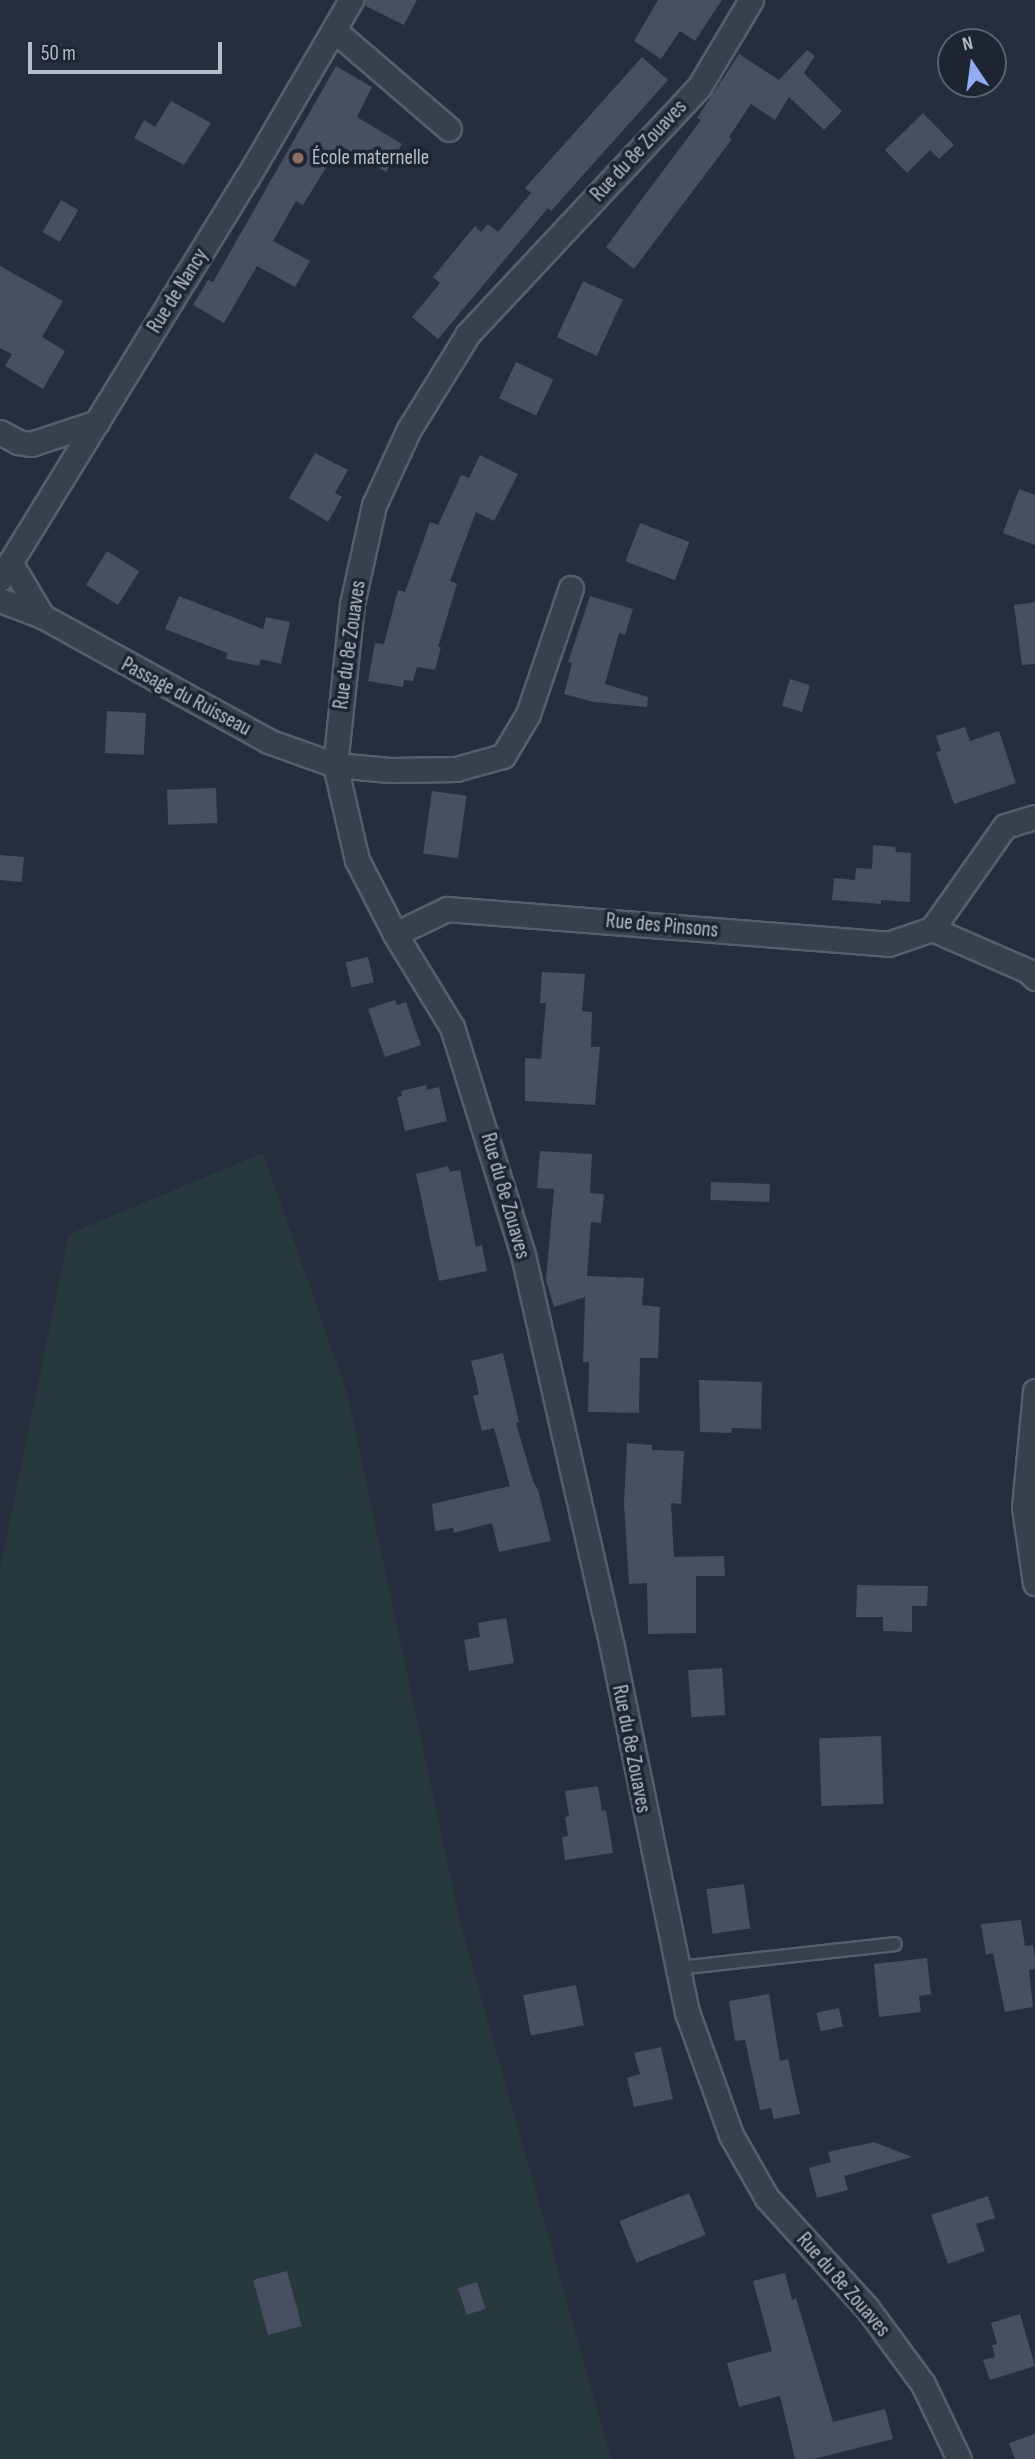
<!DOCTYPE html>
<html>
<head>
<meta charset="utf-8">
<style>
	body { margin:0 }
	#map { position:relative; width:1035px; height:2459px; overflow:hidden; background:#262d3d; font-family:"Sofia Sans Condensed",sans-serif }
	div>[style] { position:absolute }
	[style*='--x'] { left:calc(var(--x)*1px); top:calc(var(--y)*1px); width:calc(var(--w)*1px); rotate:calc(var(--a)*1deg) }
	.green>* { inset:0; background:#28393e }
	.building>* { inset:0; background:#474f60; transform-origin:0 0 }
	.roads { filter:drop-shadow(2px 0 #585d6b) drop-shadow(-2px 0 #585d6b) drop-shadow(0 2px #585d6b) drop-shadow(0 -2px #585d6b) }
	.lane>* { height:12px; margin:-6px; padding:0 6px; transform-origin:6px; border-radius:6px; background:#3a3f4d }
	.street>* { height:23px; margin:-11.5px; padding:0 11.5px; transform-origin:11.5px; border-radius:11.5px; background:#3a3f4d }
	.dots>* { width:19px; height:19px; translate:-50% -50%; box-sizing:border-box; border:4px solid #1f2432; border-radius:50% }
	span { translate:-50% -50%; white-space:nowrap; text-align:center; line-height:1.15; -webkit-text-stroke:7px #1f2432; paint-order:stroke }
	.street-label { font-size:21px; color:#b6bbc8 }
	.poi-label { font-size:21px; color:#b6bbc8 }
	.left { translate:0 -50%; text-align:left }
	.north { position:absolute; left:937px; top:28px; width:70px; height:70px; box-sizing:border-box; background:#1f2432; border:2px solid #5b606e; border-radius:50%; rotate:347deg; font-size:19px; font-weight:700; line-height:28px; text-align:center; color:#b6bbc8 }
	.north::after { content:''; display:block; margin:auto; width:24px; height:32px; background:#92acf1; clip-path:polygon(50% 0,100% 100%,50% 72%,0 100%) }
	.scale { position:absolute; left:28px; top:42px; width:194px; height:32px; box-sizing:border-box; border:4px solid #b6bbc8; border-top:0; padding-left:9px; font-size:21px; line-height:24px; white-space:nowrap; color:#b6bbc8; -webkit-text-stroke:5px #1f2432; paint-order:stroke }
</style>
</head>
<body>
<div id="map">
	<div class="green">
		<i style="clip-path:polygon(263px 1153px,347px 1393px,461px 1926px,611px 2459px,0 2459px,0 1569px,69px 1234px)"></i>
	</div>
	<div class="building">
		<i style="clip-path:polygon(365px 0,417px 0,404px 25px,364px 5px)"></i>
		<i style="clip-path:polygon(658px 0,722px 0,695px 41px,680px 31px,661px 59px,634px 41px)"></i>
		<i style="clip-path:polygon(807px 50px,815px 56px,804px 73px,842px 111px,824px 130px,789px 97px,775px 120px,751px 104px,729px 137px,732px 139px,634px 269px,606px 247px,701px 120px,697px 118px,739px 54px,779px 80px)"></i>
		<i style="clip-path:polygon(642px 57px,668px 80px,551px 211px,548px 208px,438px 339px,412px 317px,440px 283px,433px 277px,475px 226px,481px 232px,488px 224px,498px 232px,531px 193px,525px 188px)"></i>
		<i style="clip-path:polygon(336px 66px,372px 87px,357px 117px,402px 144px,386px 172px,340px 145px,303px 205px,296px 201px,273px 241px,310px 261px,295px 287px,257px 266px,224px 323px,193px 305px,208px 280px,213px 282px)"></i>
		<i style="clip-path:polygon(171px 101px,211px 123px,184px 165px,134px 138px,144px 120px,155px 127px)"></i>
		<i style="clip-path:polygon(923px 113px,954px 145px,939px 159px,930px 150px,907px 173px,885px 150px)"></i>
		<i style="left:61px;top:200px;width:20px;height:37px;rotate:30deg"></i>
		<i style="clip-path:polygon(0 266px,63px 301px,42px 337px,65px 351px,43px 389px,5px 366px,12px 354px,0 348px)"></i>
		<i style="left:583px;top:281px;width:44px;height:62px;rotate:25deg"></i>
		<i style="left:516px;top:362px;width:41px;height:40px;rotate:25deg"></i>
		<i style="clip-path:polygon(315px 453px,348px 470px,335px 493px,342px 497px,328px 522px,289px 498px)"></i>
		<i style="clip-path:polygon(480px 455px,518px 474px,494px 521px,476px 512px,450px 581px,457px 584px,438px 647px,441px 647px,435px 670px,417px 667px,413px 681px,404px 680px,403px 687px,368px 681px,375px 643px,384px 644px,398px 590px,405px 592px,430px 522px,438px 525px,461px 475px,469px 478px)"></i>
		<i style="clip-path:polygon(1019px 489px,1035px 495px,1035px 545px,1003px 533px)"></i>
		<i style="left:640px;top:523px;width:53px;height:41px;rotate:21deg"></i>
		<i style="left:107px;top:551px;width:38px;height:40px;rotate:32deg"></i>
		<i style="clip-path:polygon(179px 596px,263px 629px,266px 617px,290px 622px,281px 664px,261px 659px,259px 666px,226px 659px,227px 653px,165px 629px)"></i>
		<i style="clip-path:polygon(590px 596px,633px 609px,625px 635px,619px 633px,605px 684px,648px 697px,647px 707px,593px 702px,564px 694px,572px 663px,568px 662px)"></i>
		<i style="clip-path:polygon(1035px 602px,1035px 664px,1022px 665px,1014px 605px)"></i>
		<i style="left:790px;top:679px;width:21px;height:28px;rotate:17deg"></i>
		<i style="left:107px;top:711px;width:39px;height:42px;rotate:3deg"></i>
		<i style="clip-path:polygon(965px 727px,970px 741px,999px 731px,1016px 783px,954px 804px,936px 752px,941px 751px,936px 736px)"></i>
		<i style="left:216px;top:788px;width:35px;height:49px;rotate:88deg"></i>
		<i style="left:432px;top:791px;width:35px;height:63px;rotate:8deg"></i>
		<i style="clip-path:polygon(873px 845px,895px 847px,896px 852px,911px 853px,910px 902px,881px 900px,881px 904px,832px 900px,834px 878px,855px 880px,856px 868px,872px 869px)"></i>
		<i style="left:0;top:855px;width:24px;height:25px;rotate:5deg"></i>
		<i style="left:368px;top:957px;width:26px;height:23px;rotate:77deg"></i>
		<i style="clip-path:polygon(542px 972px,585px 974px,582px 1011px,592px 1012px,591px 1047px,600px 1047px,595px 1105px,525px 1101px,525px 1058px,541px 1059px,546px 1003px,540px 1003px)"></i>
		<i style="clip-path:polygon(395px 1000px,397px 1005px,406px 1002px,421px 1045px,385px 1057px,368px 1009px)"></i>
		<i style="clip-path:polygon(426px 1085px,427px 1090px,439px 1087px,447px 1121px,405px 1131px,397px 1097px,402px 1096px,401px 1091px)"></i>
		<i style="clip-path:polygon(540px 1151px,592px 1154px,590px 1193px,604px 1194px,601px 1223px,591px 1222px,587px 1276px,644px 1278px,642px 1305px,660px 1307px,658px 1358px,640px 1358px,639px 1413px,588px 1412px,589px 1362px,583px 1362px,585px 1297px,554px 1307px,546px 1280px,554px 1189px,537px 1188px)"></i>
		<i style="clip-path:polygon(448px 1166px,450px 1172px,460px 1170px,476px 1247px,482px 1245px,487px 1271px,439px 1281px,416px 1174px)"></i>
		<i style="left:711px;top:1182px;width:59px;height:18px;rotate:2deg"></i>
		<i style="clip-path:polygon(503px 1353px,519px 1422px,516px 1423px,533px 1481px,538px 1490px,551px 1541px,499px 1552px,492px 1523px,454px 1533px,453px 1528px,435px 1531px,432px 1504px,510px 1486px,494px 1428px,482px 1431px,473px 1396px,479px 1394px,471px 1361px)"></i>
		<i style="clip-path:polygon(699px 1380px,762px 1382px,761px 1429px,732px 1428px,731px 1433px,700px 1432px)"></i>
		<i style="clip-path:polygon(627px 1443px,652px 1445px,652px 1450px,684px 1451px,681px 1504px,671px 1503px,674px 1557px,724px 1556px,725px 1576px,696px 1576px,696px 1633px,648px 1634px,647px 1583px,629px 1584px,624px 1503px)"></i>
		<i style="clip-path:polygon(857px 1585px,928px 1586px,927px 1606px,912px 1606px,912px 1632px,883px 1631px,883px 1617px,856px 1617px)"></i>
		<i style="clip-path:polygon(506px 1618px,514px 1663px,469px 1671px,464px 1640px,480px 1637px,478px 1623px)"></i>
		<i style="left:722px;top:1668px;width:47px;height:34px;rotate:86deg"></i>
		<i style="left:881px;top:1736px;width:68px;height:62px;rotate:88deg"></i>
		<i style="clip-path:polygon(598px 1786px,602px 1811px,606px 1810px,613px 1853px,565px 1860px,562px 1837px,568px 1836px,565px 1817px,569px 1816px,565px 1791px)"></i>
		<i style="left:744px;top:1884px;width:45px;height:38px;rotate:82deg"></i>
		<i style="clip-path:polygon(1021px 1920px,1025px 1946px,1033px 1945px,1035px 1958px,1035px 1969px,1029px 1970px,1033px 2007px,1005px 2012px,993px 1953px,986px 1955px,981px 1924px)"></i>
		<i style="clip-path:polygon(927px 1958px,931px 1994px,919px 1996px,921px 2012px,879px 2017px,874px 1964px)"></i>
		<i style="left:576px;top:1985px;width:41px;height:54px;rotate:79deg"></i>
		<i style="clip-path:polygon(769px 1994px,780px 2061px,788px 2059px,800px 2114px,774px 2119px,771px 2108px,760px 2110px,745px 2040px,735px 2041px,729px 2001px)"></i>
		<i style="left:839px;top:2008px;width:19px;height:23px;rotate:78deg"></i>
		<i style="clip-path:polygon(661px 2047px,673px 2099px,634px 2107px,627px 2078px,640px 2074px,634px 2053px)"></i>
		<i style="clip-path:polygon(874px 2142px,912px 2157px,844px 2176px,848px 2190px,817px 2198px,809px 2168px,831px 2162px,828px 2152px)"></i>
		<i style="left:689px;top:2193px;width:45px;height:75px;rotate:68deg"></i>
		<i style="clip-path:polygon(988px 2196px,995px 2218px,976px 2224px,985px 2251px,948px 2264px,931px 2215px)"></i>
		<i style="left:287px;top:2271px;width:57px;height:35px;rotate:75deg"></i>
		<i style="clip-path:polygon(785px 2273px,792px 2300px,796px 2298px,833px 2422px,885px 2409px,893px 2439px,814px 2459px,795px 2459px,780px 2396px,739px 2407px,727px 2363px,772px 2351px,753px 2281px)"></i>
		<i style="left:477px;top:2282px;width:28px;height:20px;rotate:72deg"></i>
		<i style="clip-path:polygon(1020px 2314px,1035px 2366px,990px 2380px,983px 2360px,995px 2357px,992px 2345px,997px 2344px,991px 2323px)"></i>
		<i style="clip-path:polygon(1035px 2434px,1035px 2459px,1015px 2459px,1009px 2443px)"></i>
	</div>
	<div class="roads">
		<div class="lane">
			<i style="--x:678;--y:1968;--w:218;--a:-6.3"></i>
		</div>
		<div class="street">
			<i style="--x:751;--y:0;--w:101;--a:120.9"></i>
			<i style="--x:699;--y:87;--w:338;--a:133.1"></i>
			<i style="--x:468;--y:334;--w:112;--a:121.8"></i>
			<i style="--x:409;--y:429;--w:84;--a:114.7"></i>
			<i style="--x:374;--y:505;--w:101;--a:102.5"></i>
			<i style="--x:352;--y:604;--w:162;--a:96"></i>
			<i style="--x:335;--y:765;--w:98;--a:77"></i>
			<i style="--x:357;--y:860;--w:83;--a:62.8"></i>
			<i style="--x:395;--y:934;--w:109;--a:58.5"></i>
			<i style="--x:452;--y:1027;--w:239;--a:72.7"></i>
			<i style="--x:523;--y:1255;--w:402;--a:77.2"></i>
			<i style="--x:612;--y:1647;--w:373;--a:78.4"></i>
			<i style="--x:687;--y:2012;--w:131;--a:70.3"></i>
			<i style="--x:731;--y:2135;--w:73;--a:60.3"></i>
			<i style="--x:767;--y:2198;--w:149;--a:47.7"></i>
			<i style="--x:867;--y:2308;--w:94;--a:53.6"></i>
			<i style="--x:923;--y:2384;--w:83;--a:64.4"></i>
			<i style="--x:335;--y:31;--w:150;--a:40.7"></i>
			<i style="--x:0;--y:432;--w:21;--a:29"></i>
			<i style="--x:18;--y:442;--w:13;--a:9"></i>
			<i style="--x:31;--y:444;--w:70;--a:-18.4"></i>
			<i style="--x:10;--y:562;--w:63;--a:59.3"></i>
			<i style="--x:0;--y:579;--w:471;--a:-58.4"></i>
			<i style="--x:247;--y:178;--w:206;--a:-59.7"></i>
			<i style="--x:0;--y:600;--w:45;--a:20.9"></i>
			<i style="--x:42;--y:616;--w:258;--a:28.9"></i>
			<i style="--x:268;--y:741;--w:71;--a:19.7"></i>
			<i style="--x:335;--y:765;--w:55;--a:5.2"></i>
			<i style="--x:390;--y:770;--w:66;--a:-0.9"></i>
			<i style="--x:456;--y:769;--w:49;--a:-15.5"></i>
			<i style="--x:503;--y:756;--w:49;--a:-59.2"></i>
			<i style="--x:528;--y:714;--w:133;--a:-71.2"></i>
			<i style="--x:932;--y:929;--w:126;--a:-54.7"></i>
			<i style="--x:1005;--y:826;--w:31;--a:-17"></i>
			<i style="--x:932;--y:929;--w:105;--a:23.6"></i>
			<i style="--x:1028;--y:971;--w:10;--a:45"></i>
			<i style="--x:395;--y:934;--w:58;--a:-25.7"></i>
			<i style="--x:447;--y:909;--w:442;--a:4.5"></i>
			<i style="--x:888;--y:944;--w:46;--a:-18.8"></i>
			<i style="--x:1035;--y:1391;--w:117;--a:95.4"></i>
			<i style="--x:1024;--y:1507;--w:77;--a:81.8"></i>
		</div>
	</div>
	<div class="dots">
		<i style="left:298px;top:158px;background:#8d6e63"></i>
	</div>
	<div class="street-label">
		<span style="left:639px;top:151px;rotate:-47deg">Rue du 8e Zouaves</span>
		<span style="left:178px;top:291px;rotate:-58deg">Rue de Nancy</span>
		<span style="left:350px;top:645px;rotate:-82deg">Rue du 8e Zouaves</span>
		<span style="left:186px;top:697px;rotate:28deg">Passage du Ruisseau</span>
		<span style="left:662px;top:926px;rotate:5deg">Rue des Pinsons</span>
		<span style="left:505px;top:1196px;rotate:74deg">Rue du 8e Zouaves</span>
		<span style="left:631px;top:1749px;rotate:79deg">Rue du 8e Zouaves</span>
		<span style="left:843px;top:2285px;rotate:49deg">Rue du 8e Zouaves</span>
	</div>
	<div class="poi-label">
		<span class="left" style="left:312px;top:158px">École maternelle</span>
	</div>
	<div class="north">N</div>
	<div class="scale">50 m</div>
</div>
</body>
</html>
